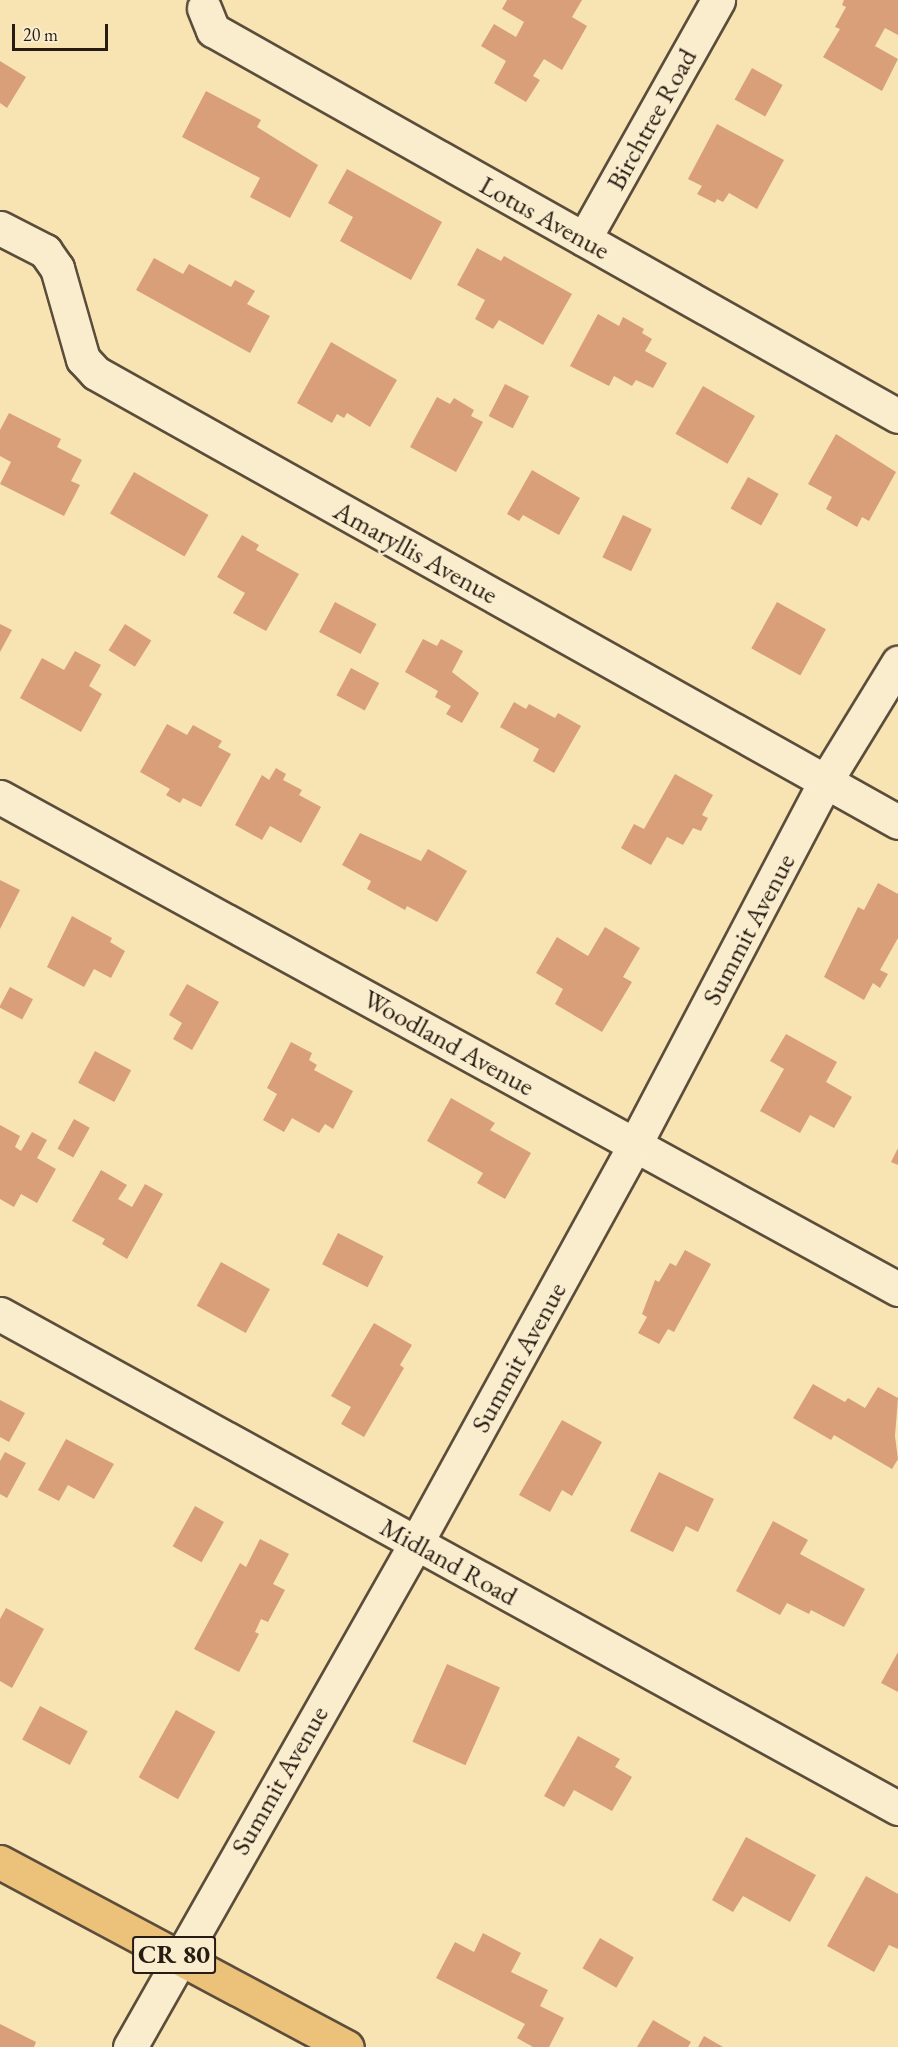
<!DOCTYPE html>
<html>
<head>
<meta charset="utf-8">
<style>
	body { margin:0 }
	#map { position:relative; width:898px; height:2047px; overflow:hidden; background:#f8e4b3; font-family:"EB Garamond",serif }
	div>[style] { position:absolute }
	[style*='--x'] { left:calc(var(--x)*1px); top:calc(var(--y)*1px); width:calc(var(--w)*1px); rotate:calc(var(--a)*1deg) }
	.building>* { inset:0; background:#d89f78; transform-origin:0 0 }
	.roads { filter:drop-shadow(2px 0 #5c4d3b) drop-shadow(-2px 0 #5c4d3b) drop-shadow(0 2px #5c4d3b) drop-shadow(0 -2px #5c4d3b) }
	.minor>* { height:33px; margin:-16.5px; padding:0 16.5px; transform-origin:16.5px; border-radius:16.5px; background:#faedce }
	.primary>* { height:33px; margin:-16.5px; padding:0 16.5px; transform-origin:16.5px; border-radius:16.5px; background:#ecc27a }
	span { translate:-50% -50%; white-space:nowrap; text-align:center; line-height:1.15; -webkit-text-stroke:5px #faedce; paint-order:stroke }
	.shield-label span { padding:2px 4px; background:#faedce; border:2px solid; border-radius:4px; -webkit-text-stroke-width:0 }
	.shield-label { font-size:26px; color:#281b13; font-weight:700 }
	.street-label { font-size:27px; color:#281b13 }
	.scale { position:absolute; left:12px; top:24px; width:96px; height:27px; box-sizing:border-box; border:3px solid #281b13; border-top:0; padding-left:8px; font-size:18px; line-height:21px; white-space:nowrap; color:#281b13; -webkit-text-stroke:4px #faedce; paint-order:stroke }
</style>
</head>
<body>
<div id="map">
	<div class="building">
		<i style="clip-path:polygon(507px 0,582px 0,572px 17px,587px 26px,562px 70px,544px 59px,533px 76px,540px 80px,526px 102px,494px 83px,506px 61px,481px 46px,494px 24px,516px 37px,524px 22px,502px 9px)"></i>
		<i style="clip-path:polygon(844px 0,898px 0,898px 35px,885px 28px,875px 46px,898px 59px,882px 91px,823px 57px,840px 29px,835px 27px,846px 7px,842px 5px)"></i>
		<i style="clip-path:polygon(0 61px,26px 77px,7px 108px,0 103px)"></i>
		<i style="left:752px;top:68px;width:35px;height:36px;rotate:29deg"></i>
		<i style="clip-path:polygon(206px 91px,261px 120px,257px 127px,318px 165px,290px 218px,250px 197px,260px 178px,182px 137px)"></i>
		<i style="clip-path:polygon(717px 124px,784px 160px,757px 209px,729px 193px,723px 202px,717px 199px,715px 203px,697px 194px,702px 186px,688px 179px)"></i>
		<i style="clip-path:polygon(347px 169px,442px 222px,411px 280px,340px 241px,353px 217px,328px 203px)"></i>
		<i style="clip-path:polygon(477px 248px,501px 261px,504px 256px,572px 294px,543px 345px,499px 320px,493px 329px,475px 319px,485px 300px,457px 285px)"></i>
		<i style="clip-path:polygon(154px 258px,183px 274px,189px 264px,231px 287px,235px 280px,255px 291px,247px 304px,270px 316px,250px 353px,136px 290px)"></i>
		<i style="clip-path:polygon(598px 314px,619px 326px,623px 317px,644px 329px,642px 333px,652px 339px,645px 351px,667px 363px,653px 388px,636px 380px,632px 386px,614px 376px,609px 386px,570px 366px)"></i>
		<i style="clip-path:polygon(331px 342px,397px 380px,370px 427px,347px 413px,344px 418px,337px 414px,332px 423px,297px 403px)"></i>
		<i style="left:505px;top:384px;width:27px;height:36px;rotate:27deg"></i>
		<i style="left:703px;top:386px;width:60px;height:55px;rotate:30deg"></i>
		<i style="clip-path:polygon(437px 397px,450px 404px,454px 398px,474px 410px,471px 416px,483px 422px,456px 472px,410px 447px)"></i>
		<i style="clip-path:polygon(9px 413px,61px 439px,57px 447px,82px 460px,71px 481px,80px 485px,64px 516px,0 484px,11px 462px,0 456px,0 430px)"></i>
		<i style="clip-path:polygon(836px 434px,896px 472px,869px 521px,862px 517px,857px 527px,826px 509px,832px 497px,808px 484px)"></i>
		<i style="clip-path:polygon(532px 470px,580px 498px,559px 535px,523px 515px,519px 521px,507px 514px)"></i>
		<i style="left:134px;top:472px;width:86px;height:48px;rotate:30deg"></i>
		<i style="left:748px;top:477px;width:35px;height:36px;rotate:29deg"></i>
		<i style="left:623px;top:515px;width:32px;height:47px;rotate:26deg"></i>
		<i style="clip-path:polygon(242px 535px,259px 545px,256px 550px,299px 574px,266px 631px,233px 613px,245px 593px,217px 577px)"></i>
		<i style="left:335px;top:602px;width:47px;height:34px;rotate:28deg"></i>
		<i style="left:777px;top:602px;width:56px;height:53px;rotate:29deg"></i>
		<i style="clip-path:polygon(0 624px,12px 630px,0 652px)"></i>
		<i style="left:125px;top:624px;width:31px;height:31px;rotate:32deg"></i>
		<i style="clip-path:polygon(423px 639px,437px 646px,441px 639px,463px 651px,452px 672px,479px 693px,462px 723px,446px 714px,451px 706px,435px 697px,438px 691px,405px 672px)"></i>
		<i style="clip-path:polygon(75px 651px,101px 665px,89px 686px,102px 694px,81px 732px,20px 698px,42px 658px,64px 670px)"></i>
		<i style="left:351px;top:668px;width:32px;height:31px;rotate:28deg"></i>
		<i style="clip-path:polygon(514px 702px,526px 709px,529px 704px,555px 718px,558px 713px,581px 726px,554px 773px,533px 761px,539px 749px,500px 727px)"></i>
		<i style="clip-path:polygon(167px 724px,187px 735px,193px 725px,222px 741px,218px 747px,231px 754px,201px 807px,183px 798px,180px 803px,166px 795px,170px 789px,140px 772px)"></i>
		<i style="clip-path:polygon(276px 768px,286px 774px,283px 780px,302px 790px,299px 795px,321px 807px,301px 843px,270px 826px,262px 840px,235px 825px,262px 775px,269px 780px)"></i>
		<i style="clip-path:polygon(675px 774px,713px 795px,702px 815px,708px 818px,701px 831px,693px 828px,683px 845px,667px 837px,651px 865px,621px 848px,634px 824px,644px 829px)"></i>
		<i style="clip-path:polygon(360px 833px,421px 861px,428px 849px,467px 871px,437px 922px,407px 906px,405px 910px,367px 889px,371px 881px,342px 865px)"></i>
		<i style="clip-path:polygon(0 880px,20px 890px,0 929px)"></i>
		<i style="clip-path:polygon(878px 883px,898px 894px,898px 938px,880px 970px,888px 974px,880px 988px,873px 983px,864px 1000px,824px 977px,858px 907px,864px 910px)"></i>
		<i style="clip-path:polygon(72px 916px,112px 938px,110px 942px,125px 951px,111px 978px,94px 969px,84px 987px,47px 967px)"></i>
		<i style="clip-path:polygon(605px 927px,640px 948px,623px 977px,632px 982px,602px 1032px,555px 1004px,563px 989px,536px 973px,557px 937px,588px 956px)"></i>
		<i style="clip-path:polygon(187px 984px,219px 1002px,192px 1050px,173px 1039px,182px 1023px,169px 1015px)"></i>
		<i style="left:10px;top:987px;width:26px;height:23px;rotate:28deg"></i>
		<i style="clip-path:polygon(786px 1034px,837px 1062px,826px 1082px,852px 1097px,834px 1128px,810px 1115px,800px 1133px,760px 1111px,784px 1069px,770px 1061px)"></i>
		<i style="clip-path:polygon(291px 1042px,312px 1053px,309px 1060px,317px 1065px,314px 1070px,353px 1091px,333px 1129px,325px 1124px,319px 1133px,292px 1118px,284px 1132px,263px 1120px,277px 1094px,267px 1088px)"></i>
		<i style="left:95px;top:1051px;width:41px;height:36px;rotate:28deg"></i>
		<i style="clip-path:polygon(451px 1098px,495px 1123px,490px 1130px,531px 1153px,505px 1199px,477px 1183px,483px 1173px,427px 1141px)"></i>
		<i style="left:74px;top:1119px;width:18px;height:34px;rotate:29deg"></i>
		<i style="clip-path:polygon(0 1125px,20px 1136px,15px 1147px,21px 1151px,32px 1132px,47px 1140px,37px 1158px,56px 1169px,37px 1203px,21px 1194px,14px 1207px,0 1199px)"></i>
		<i style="clip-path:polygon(898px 1148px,898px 1165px,891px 1162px)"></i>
		<i style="clip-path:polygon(101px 1170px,127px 1185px,118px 1199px,132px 1207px,145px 1184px,163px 1194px,127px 1259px,102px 1244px,105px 1239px,72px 1221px)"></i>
		<i style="left:338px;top:1233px;width:51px;height:35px;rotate:27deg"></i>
		<i style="clip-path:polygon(685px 1250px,711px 1264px,674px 1332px,668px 1329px,659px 1344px,638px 1333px,647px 1317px,642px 1314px,655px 1280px,659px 1282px,670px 1263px,676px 1266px)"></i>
		<i style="left:221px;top:1262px;width:56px;height:50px;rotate:29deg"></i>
		<i style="clip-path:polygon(374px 1323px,412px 1345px,400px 1365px,404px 1368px,364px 1437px,341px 1424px,351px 1407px,331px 1396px)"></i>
		<i style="clip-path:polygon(813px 1384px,845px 1402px,848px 1398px,865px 1408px,878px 1387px,898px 1398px,895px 1436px,898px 1459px,892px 1469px,834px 1435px,831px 1440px,793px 1418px)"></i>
		<i style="clip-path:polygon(0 1400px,25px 1413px,9px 1442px,0 1437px)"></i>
		<i style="clip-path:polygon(562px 1420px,602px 1442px,572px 1496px,562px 1490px,550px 1512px,519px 1495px)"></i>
		<i style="clip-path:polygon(66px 1439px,114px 1464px,94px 1499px,68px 1485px,59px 1501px,38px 1490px)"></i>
		<i style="clip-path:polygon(5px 1452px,26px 1463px,7px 1498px,0 1494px,0 1461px)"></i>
		<i style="clip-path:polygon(659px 1472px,714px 1499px,698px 1532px,686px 1526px,673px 1552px,630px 1531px)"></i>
		<i style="left:195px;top:1506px;width:33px;height:46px;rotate:29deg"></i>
		<i style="clip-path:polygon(773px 1521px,808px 1540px,800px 1554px,865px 1589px,844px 1627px,811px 1610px,809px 1614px,787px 1603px,780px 1615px,736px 1591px)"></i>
		<i style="clip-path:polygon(260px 1539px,289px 1554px,273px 1584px,285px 1590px,268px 1622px,261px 1619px,255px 1632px,259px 1634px,239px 1672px,194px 1649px,240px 1563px,246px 1567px)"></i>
		<i style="clip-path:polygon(6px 1608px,44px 1629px,12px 1688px,0 1681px,0 1619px)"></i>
		<i style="clip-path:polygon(898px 1652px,898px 1692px,881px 1683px)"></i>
		<i style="left:447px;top:1664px;width:58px;height:85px;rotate:24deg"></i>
		<i style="left:40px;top:1706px;width:54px;height:38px;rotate:28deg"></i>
		<i style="left:176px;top:1710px;width:45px;height:77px;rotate:29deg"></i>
		<i style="clip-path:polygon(578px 1736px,620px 1759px,615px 1767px,632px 1777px,612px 1811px,574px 1790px,564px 1807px,544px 1796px)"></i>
		<i style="clip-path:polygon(746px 1837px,816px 1875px,790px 1922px,743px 1896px,733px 1912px,712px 1900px)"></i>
		<i style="clip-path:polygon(866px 1876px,898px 1894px,898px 1949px,889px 1945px,874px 1972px,827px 1946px)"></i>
		<i style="clip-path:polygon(483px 1933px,521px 1953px,511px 1972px,548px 1990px,540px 2006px,564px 2018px,549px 2047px,533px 2047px,517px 2038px,525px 2024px,436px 1978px,455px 1942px,474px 1952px)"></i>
		<i style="left:600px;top:1938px;width:39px;height:35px;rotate:30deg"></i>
		<i style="clip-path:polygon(653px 2020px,691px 2042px,688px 2047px,637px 2047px)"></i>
		<i style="clip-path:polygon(0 2024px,36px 2042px,34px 2047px,0 2047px)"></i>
		<i style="clip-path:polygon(704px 2036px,723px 2047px,698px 2047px)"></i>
	</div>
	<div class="roads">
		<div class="minor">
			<i style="--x:204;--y:8;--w:24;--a:68"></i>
			<i style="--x:213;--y:30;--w:786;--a:29.4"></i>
			<i style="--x:0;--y:228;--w:51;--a:27.1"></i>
			<i style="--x:45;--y:251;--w:21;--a:55"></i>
			<i style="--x:57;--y:268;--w:95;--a:74.1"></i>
			<i style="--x:83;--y:359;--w:19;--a:47"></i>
			<i style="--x:96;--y:373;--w:919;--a:29.24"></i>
			<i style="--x:584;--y:239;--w:274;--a:-60.7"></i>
			<i style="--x:0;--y:797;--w:1024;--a:28.72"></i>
			<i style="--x:0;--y:1314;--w:1025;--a:28.82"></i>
			<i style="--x:130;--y:2047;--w:579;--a:-60.43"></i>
			<i style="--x:416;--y:1543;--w:455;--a:-61.2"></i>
			<i style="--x:635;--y:1144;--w:409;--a:-62.3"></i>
			<i style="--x:825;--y:782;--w:140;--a:-58.5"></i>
		</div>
		<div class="primary">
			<i style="--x:0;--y:1862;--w:393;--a:28.1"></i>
		</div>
	</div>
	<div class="shield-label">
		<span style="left:174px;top:1955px">CR 80</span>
	</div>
	<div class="street-label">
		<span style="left:651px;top:119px;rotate:-61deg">Birchtree Road</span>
		<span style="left:545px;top:217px;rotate:29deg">Lotus Avenue</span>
		<span style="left:416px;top:552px;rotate:29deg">Amaryllis Avenue</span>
		<span style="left:748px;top:929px;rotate:-62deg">Summit Avenue</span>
		<span style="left:449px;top:1042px;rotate:29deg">Woodland Avenue</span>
		<span style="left:518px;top:1357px;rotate:-61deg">Summit Avenue</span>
		<span style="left:449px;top:1561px;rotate:29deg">Midland Road</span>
		<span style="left:279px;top:1780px;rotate:-60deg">Summit Avenue</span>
	</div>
	<div class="scale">20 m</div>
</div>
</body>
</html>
